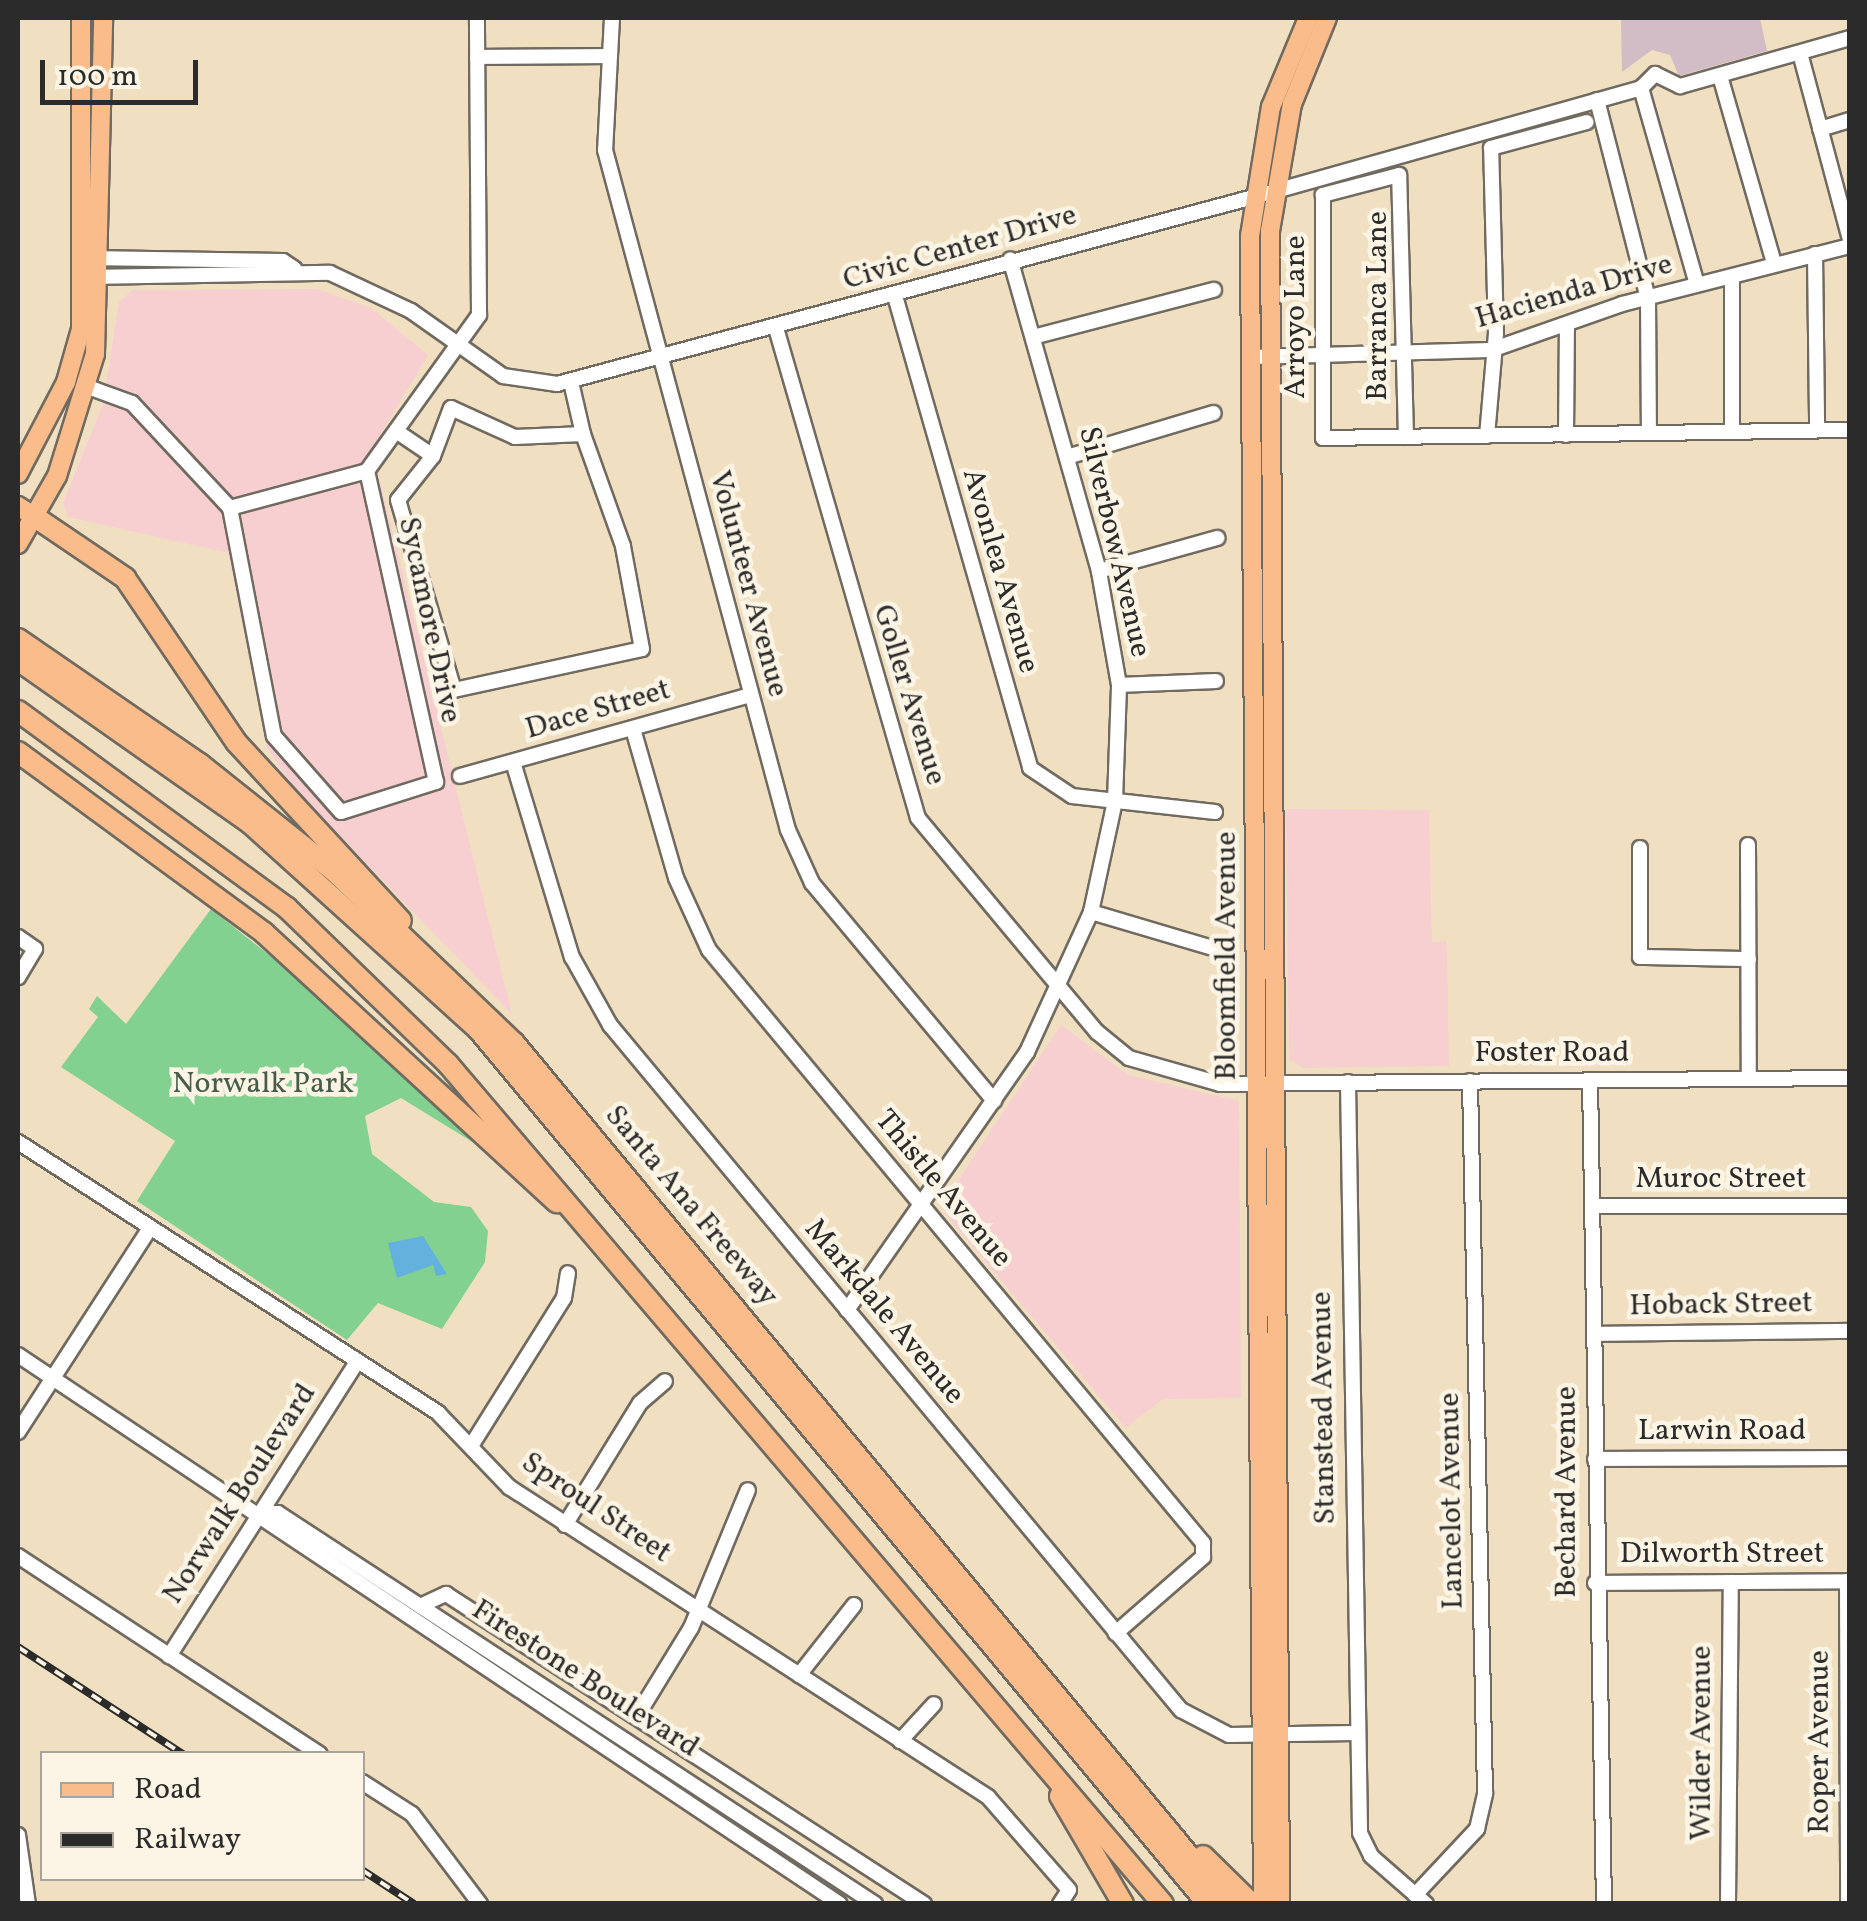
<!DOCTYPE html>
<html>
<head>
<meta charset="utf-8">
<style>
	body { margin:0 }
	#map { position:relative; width:1867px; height:1921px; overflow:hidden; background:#f0e0c1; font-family:Vollkorn,serif }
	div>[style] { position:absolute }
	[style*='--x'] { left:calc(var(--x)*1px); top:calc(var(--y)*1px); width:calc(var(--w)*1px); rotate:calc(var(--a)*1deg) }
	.built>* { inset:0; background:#f7cfd1 }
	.industrial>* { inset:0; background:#d2bdc6 }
	.green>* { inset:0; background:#82d190 }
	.water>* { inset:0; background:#62b2dd }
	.roads { filter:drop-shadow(2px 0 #706a60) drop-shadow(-2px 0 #706a60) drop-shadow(0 2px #706a60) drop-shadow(0 -2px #706a60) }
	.minor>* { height:14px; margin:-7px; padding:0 7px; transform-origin:7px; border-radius:7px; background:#fff }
	.major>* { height:18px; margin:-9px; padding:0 9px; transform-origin:9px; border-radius:9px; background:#f9bc8a }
	.highway>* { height:20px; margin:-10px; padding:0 10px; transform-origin:10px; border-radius:10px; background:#f9bc8a }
	.rail>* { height:8px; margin-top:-4px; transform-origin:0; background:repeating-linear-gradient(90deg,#fcf5e5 0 11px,#2b2b2b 0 22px); box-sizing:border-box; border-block:2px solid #2b2b2b }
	span { translate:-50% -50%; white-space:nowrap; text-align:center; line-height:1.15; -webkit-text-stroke:9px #fcf5e5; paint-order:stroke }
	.street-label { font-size:30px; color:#2b2b2b }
	.park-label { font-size:30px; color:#455d49 }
	.frame { position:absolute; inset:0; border:20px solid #2b2b2b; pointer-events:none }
	.legend { position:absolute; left:40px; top:1751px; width:325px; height:130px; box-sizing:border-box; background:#fcf5e5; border:2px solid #a8a49b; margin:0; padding:12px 18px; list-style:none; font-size:30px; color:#2b2b2b }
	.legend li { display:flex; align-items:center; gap:20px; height:50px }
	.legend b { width:50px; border:2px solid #a8a49b }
	.scale { position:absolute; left:40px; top:60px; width:158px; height:45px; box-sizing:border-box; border:5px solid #2b2b2b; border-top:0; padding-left:12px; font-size:30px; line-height:35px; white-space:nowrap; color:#2b2b2b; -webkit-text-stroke:8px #fcf5e5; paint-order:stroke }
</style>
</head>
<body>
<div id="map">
	<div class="built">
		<i style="clip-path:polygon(317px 289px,371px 308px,428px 355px,372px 449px,512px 1014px,297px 792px,267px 748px,228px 553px,68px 517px,63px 503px,103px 404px,119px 302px,133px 290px)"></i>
		<i style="clip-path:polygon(1286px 809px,1429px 810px,1432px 942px,1447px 941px,1449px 1066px,1303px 1068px,1289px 1059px)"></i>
		<i style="clip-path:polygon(1061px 1025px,1128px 1075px,1239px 1101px,1241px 1398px,1163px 1399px,1126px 1428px,945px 1214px,946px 1199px)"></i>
	</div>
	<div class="industrial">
		<i style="clip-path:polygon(1621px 18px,1760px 18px,1767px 51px,1679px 76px,1670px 55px,1652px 50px,1622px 72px)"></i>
	</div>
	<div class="green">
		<i style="clip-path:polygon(211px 909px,346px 1016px,492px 1154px,401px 1098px,365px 1116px,372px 1154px,434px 1202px,471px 1207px,488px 1231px,485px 1262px,442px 1329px,378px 1303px,347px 1340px,137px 1201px,175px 1141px,61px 1067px,98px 1017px,89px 1009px,97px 996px,126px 1024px)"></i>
	</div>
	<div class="water">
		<i style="clip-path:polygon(423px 1236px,447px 1274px,436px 1276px,433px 1265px,397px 1278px,388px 1243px)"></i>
	</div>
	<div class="roads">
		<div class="minor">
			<i style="--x:612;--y:18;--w:132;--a:93"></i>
			<i style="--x:605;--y:150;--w:704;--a:74.94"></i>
			<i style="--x:788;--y:830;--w:58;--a:65.6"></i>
			<i style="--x:812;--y:883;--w:284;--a:50.1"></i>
			<i style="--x:1800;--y:53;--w:194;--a:75"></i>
			<i style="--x:477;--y:57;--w:129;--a:-0.4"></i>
			<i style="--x:1720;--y:76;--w:195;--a:73.9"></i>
			<i style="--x:1641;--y:88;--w:204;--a:74.1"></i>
			<i style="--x:1597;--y:100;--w:204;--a:75.6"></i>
			<i style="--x:1648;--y:298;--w:135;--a:89.6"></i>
			<i style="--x:1820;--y:129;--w:31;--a:-17"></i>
			<i style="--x:1815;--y:254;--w:176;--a:89.3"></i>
			<i style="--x:88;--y:258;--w:195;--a:0.9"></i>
			<i style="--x:283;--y:261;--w:14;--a:34"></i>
			<i style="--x:89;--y:277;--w:241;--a:-1"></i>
			<i style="--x:330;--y:273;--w:89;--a:25.1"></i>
			<i style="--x:411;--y:311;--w:113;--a:35.2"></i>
			<i style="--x:503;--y:376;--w:55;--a:8.4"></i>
			<i style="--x:557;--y:384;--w:740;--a:-15.03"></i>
			<i style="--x:1272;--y:192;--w:383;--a:-15.7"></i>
			<i style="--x:1641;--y:88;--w:20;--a:-45"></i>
			<i style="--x:1655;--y:74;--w:28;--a:26"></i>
			<i style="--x:1680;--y:86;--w:177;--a:-15.8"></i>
			<i style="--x:895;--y:296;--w:491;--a:74"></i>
			<i style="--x:1030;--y:768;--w:50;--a:33.7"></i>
			<i style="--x:1072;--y:796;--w:144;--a:6.4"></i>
			<i style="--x:776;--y:328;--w:510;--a:73.84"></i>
			<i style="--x:918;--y:818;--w:279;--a:50.1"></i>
			<i style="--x:1097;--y:1032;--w:41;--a:39.1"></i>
			<i style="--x:1129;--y:1058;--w:95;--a:15.9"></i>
			<i style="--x:1220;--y:1084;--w:630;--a:-0.55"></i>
			<i style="--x:1033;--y:337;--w:187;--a:-14.6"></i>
			<i style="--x:1250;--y:357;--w:241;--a:-1.7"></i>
			<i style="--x:1491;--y:350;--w:139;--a:-19.3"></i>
			<i style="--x:1622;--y:304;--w:235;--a:-14.3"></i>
			<i style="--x:571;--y:382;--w:53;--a:77"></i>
			<i style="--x:88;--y:387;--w:47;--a:20"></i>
			<i style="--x:132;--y:403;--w:144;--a:47"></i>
			<i style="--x:230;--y:508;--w:232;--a:79.1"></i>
			<i style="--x:274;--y:736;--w:101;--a:48.6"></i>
			<i style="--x:341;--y:812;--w:100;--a:-17.5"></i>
			<i style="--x:436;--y:782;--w:319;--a:-102.5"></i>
			<i style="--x:1732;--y:432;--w:155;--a:-90"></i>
			<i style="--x:399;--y:433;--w:41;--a:34.1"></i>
			<i style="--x:433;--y:456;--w:56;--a:128.5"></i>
			<i style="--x:398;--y:500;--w:198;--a:73.6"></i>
			<i style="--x:454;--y:690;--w:192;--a:-12.3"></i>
			<i style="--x:642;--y:649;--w:105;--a:-100.5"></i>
			<i style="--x:623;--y:546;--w:119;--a:-109.7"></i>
			<i style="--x:583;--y:434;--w:68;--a:177.5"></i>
			<i style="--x:515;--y:437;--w:70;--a:-155.6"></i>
			<i style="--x:451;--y:408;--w:51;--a:110.6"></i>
			<i style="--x:1566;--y:435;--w:109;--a:-89.5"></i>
			<i style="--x:1487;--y:436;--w:102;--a:-85"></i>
			<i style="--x:1496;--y:334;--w:186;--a:-91.5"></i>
			<i style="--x:1491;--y:148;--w:99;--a:-15.2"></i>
			<i style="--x:1406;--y:437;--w:262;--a:-91.5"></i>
			<i style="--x:1399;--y:175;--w:79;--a:165.3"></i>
			<i style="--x:1323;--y:195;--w:243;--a:90"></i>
			<i style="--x:1323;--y:438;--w:527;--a:-0.87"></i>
			<i style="--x:1067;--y:457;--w:153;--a:-16.7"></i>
			<i style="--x:230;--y:508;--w:142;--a:-15.1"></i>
			<i style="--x:367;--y:471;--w:192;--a:-54.3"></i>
			<i style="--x:479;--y:315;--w:297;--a:-90.4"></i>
			<i style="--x:1099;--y:571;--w:123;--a:-15.6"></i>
			<i style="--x:1119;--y:685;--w:97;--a:-2.4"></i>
			<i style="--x:633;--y:729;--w:155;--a:73.9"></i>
			<i style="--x:676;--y:878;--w:79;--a:65.4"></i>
			<i style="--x:709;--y:950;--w:772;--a:50.2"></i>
			<i style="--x:1203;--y:1543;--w:14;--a:90"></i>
			<i style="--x:1203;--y:1557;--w:116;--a:138.9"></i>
			<i style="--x:513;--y:762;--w:204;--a:73.2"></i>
			<i style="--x:572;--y:957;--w:78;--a:60.8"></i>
			<i style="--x:610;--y:1025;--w:892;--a:50.19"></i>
			<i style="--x:1181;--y:1710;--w:54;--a:27.5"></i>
			<i style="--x:1229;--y:1735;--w:125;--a:-0.9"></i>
			<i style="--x:460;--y:776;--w:301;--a:-15.6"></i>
			<i style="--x:1748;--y:845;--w:234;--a:89.8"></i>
			<i style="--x:1640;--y:848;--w:109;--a:90"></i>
			<i style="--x:1640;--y:957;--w:109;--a:1.1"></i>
			<i style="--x:1091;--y:912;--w:130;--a:16.5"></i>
			<i style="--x:18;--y:937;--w:21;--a:35"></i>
			<i style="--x:35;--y:949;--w:33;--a:121"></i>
			<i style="--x:1590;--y:1080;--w:824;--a:89.03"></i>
			<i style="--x:1348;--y:1082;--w:751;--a:89.08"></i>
			<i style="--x:1360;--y:1833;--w:25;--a:64"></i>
			<i style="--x:1371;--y:1856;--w:73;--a:41.1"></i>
			<i style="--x:18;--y:1142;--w:500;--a:32.8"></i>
			<i style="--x:438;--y:1413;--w:103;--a:46.2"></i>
			<i style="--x:509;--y:1487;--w:571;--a:32.91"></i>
			<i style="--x:988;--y:1797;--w:123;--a:48.9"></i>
			<i style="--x:1069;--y:1890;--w:17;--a:123"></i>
			<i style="--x:1593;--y:1206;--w:257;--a:0"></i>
			<i style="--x:847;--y:1310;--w:315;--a:-55.1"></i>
			<i style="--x:1027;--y:1052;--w:154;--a:-65.4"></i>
			<i style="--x:1091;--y:912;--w:114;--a:-77.8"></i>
			<i style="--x:1115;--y:801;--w:116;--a:-88"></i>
			<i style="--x:1119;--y:685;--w:116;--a:-100"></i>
			<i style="--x:1099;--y:571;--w:324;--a:-105.9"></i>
			<i style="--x:1594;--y:1334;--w:256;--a:-0.7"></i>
			<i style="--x:18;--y:1355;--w:988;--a:33.74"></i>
			<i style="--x:18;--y:1432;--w:243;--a:-57.1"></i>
			<i style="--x:471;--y:1446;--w:175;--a:-57.9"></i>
			<i style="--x:564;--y:1298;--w:25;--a:-81"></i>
			<i style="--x:1595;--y:1459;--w:255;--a:-0.2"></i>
			<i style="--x:260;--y:1513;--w:18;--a:0"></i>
			<i style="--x:278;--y:1513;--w:714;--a:33.22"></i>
			<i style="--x:565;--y:1525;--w:143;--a:-58.4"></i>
			<i style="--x:640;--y:1403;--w:33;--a:-41"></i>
			<i style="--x:18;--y:1556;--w:361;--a:33.3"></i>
			<i style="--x:1847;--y:1581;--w:323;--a:89.8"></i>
			<i style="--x:1595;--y:1583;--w:255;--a:-0.4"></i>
			<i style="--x:420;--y:1606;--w:29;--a:-25"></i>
			<i style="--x:446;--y:1594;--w:570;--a:32.96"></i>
			<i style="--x:169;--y:1656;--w:349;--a:-57.4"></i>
			<i style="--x:799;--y:1675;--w:89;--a:-51.8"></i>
			<i style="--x:637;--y:1716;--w:103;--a:-58.5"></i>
			<i style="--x:691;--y:1628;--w:149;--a:-67.6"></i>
			<i style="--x:900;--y:1741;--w:50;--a:-47.4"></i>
			<i style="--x:362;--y:1782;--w:59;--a:32.6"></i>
			<i style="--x:412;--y:1814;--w:113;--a:52.9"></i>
			<i style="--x:18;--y:1835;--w:70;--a:81.8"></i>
			<i style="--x:1415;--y:1895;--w:91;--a:-46.8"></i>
			<i style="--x:1477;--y:1829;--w:37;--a:-77"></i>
			<i style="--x:1485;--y:1793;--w:712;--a:-91.21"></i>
			<i style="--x:1728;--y:1904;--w:322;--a:-89.5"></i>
		</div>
		<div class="major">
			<i style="--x:18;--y:474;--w:104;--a:-62.4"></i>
			<i style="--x:66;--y:382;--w:55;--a:-74.2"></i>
			<i style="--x:81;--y:329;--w:311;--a:-90"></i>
			<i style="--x:18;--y:506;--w:20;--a:33"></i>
			<i style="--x:18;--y:544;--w:78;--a:-60.2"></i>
			<i style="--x:57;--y:476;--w:128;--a:-72.7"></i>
			<i style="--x:95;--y:354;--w:336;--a:-88.6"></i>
			<i style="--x:1263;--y:1904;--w:1668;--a:-90.45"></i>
			<i style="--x:1250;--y:236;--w:131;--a:-80.8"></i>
			<i style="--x:1271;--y:107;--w:96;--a:-67.4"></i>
			<i style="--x:1280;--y:1904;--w:1673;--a:-90.34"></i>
			<i style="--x:1270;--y:231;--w:129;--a:-80.2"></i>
			<i style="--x:1292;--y:104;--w:93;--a:-67.9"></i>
		</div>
		<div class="highway">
			<i style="--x:35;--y:517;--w:109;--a:34.1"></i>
			<i style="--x:125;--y:578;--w:198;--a:55.9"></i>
			<i style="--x:236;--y:742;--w:243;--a:47.3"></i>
			<i style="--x:18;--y:639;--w:221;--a:34.5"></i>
			<i style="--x:200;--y:764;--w:171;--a:38.6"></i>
			<i style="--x:334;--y:871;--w:249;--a:43.7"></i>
			<i style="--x:514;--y:1043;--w:1119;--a:50.29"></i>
			<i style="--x:18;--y:660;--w:284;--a:35.1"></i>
			<i style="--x:250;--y:823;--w:307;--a:42.1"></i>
			<i style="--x:478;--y:1029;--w:1140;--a:50.16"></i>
			<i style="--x:18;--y:711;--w:333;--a:36.2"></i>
			<i style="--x:287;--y:908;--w:224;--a:44.1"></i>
			<i style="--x:448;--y:1064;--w:1103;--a:49.6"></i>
			<i style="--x:18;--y:752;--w:305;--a:36.3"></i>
			<i style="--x:264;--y:933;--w:398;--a:42.6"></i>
			<i style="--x:1060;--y:1796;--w:125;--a:59.7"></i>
			<i style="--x:1203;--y:1856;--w:69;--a:44.4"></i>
		</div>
	</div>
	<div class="rail">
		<i style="--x:18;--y:1647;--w:197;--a:33"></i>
		<i style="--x:362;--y:1870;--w:62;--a:33.2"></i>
	</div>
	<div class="street-label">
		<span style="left:960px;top:248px;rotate:-16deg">Civic Center Drive</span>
		<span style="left:1574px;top:292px;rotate:-16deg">Hacienda Drive</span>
		<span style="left:1378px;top:306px;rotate:-90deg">Barranca Lane</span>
		<span style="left:1296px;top:317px;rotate:-90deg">Arroyo Lane</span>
		<span style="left:1114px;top:542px;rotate:77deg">Silverbow Avenue</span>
		<span style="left:1000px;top:571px;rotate:74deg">Avonlea Avenue</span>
		<span style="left:748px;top:584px;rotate:75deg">Volunteer Avenue</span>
		<span style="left:429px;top:620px;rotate:78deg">Sycamore Drive</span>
		<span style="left:909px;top:695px;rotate:73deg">Goller Avenue</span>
		<span style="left:598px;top:710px;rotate:-16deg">Dace Street</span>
		<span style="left:1227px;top:956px;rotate:-90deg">Bloomfield Avenue</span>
		<span style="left:1552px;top:1053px">Foster Road</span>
		<span style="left:1721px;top:1179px">Muroc Street</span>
		<span style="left:943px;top:1189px;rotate:50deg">Thistle Avenue</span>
		<span style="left:691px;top:1206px;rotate:50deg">Santa Ana Freeway</span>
		<span style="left:1721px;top:1305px;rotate:-1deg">Hoback Street</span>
		<span style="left:884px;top:1312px;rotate:50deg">Markdale Avenue</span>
		<span style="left:1324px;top:1408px;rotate:-91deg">Stanstead Avenue</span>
		<span style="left:1722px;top:1431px">Larwin Road</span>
		<span style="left:1567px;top:1492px;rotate:-90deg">Bechard Avenue</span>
		<span style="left:240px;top:1494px;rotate:-57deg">Norwalk Boulevard</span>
		<span style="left:1452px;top:1501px;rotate:-91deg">Lancelot Avenue</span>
		<span style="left:596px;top:1508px;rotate:34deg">Sproul Street</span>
		<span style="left:1722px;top:1554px">Dilworth Street</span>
		<span style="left:585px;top:1679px;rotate:33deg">Firestone Boulevard</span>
		<span style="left:1820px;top:1742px;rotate:-90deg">Roper Avenue</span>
		<span style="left:1702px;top:1743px;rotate:-90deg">Wilder Avenue</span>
	</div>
	<div class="park-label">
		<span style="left:263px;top:1084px">Norwalk Park</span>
	</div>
	<div class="frame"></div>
	<ul class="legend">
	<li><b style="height:12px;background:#f9bc8a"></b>Road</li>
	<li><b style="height:12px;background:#2b2b2b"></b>Railway</li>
	</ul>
	<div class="scale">100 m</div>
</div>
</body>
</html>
